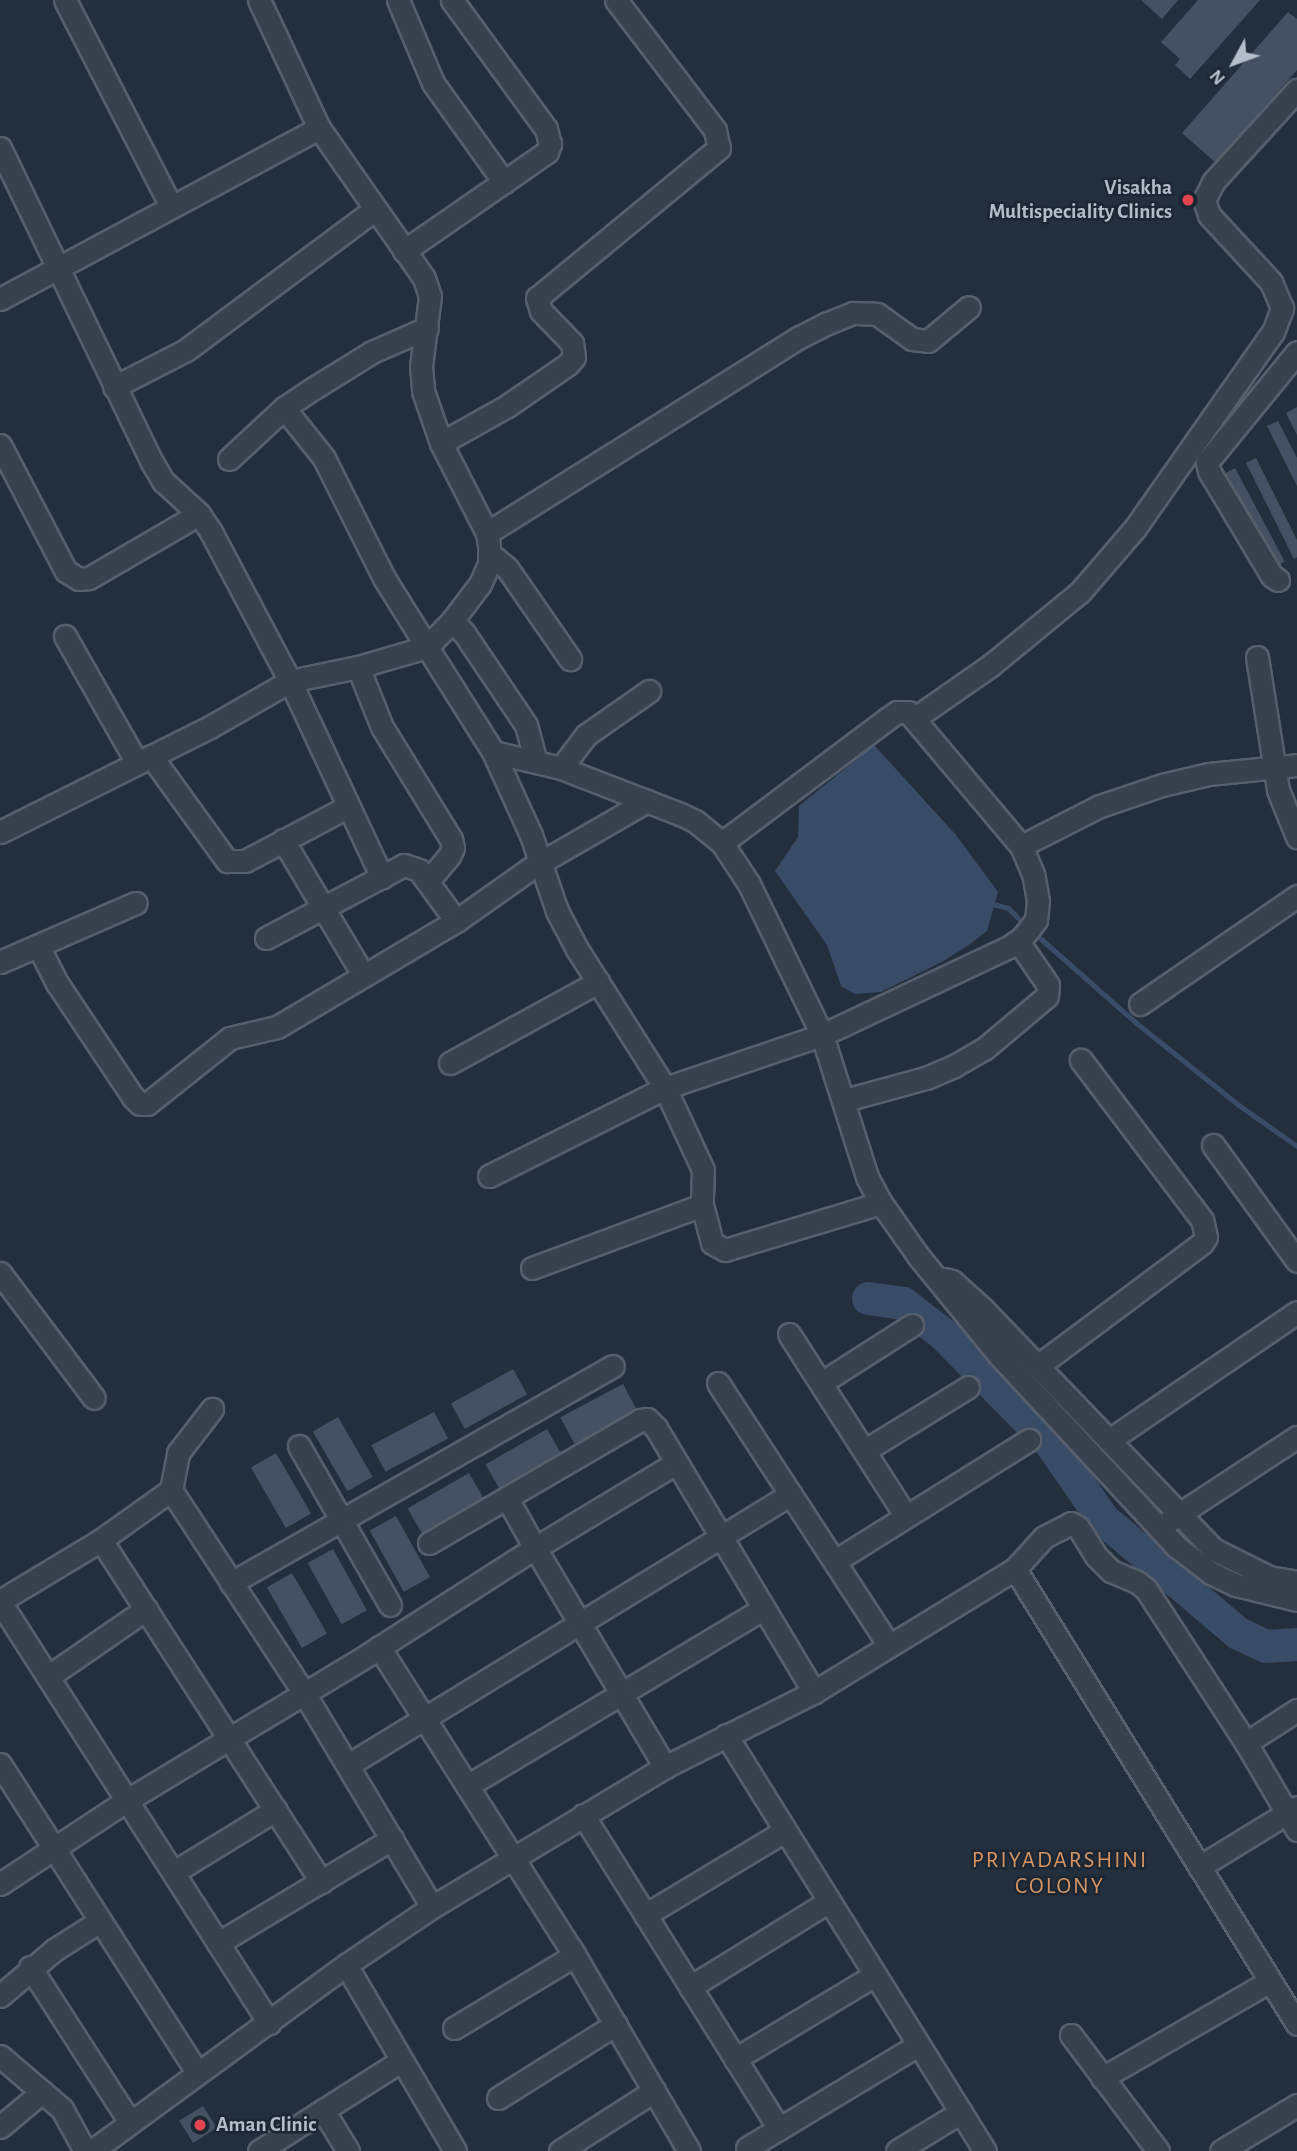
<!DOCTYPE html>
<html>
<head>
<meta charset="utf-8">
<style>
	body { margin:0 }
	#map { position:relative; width:1297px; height:2151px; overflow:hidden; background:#242f3e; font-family:"Alegreya Sans",sans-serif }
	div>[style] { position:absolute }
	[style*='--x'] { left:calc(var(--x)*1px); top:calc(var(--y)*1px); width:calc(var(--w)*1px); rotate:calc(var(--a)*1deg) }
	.water>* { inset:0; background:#394c67 }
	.stream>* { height:5px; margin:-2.5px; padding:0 2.5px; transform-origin:2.5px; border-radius:2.5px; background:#394c67 }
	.river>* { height:33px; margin:-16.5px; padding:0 16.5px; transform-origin:16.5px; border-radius:16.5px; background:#394c67 }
	.building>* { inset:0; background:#455162; transform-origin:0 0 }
	.roads { filter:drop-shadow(2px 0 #565f6c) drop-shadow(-2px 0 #565f6c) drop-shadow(0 2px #565f6c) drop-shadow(0 -2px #565f6c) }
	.minor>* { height:21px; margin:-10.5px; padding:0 10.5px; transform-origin:10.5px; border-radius:10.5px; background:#38414e }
	.dots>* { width:19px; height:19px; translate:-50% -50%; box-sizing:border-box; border:4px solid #1d2633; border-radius:50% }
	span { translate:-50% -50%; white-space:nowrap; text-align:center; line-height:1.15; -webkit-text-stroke:5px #1d2633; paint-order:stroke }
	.poi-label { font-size:21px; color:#b4bcc9; font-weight:700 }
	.right { translate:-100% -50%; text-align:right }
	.left { translate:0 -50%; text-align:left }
	.neighbourhood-label { font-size:23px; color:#d59563; letter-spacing:2px }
	.north { position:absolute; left:1199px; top:28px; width:70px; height:70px; -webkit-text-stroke:5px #1d2633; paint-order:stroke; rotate:229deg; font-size:19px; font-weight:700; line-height:28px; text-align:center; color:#b4bcc9 }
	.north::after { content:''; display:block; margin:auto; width:24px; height:32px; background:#b4bcc9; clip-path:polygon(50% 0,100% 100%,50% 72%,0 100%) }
</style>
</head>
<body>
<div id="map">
	<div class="water">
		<i style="clip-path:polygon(874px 745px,956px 835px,998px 892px,987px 931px,970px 944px,942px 962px,881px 992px,855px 994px,841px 986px,827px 945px,775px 871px,798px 837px,799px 806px)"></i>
	</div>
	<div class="stream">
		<i style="--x:989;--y:903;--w:20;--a:15"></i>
		<i style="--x:1008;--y:908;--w:14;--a:45"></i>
		<i style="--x:1041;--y:939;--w:125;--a:41.4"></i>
		<i style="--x:1135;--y:1022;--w:134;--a:38.7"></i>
		<i style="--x:1240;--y:1106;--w:70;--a:35.1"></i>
	</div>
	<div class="river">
		<i style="--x:868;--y:1298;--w:35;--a:8"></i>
		<i style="--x:903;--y:1303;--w:51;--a:37.8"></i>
		<i style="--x:943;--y:1334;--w:154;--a:45.5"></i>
		<i style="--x:1051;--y:1444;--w:91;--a:55.3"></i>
		<i style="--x:1103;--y:1519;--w:177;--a:40.2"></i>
		<i style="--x:1238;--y:1633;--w:31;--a:25"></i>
		<i style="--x:1266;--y:1646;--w:31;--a:-4"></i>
	</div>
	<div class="building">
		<i style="clip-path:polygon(1141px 0,1178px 0,1162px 19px)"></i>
		<i style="clip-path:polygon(1198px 0,1260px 0,1190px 79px,1175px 65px,1180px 59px,1161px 42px)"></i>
		<i style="clip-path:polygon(1288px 12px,1297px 19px,1297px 70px,1216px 163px,1182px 133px)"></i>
		<i style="clip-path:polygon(1297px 407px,1297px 435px,1286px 413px)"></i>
		<i style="clip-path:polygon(1278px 421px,1297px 458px,1297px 486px,1267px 426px)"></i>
		<i style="clip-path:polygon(1256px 458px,1297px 540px,1297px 557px,1294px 559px,1246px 463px)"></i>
		<i style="left:1235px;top:468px;width:106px;height:11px;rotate:62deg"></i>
		<i style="left:513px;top:1369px;width:29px;height:71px;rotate:61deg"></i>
		<i style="left:623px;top:1384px;width:30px;height:71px;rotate:62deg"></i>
		<i style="left:434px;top:1412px;width:30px;height:71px;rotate:62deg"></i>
		<i style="left:338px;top:1417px;width:69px;height:29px;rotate:60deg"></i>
		<i style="left:547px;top:1429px;width:30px;height:71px;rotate:60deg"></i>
		<i style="left:276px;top:1453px;width:70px;height:29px;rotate:60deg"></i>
		<i style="left:469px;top:1473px;width:30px;height:71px;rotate:60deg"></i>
		<i style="left:396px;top:1516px;width:70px;height:30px;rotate:61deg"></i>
		<i style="left:333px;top:1549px;width:70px;height:29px;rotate:61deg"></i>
		<i style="left:292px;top:1573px;width:70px;height:29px;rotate:60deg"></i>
		<i style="left:203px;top:2106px;width:26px;height:28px;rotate:58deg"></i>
	</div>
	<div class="roads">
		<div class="minor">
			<i style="--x:65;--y:0;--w:232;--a:62.8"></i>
			<i style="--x:259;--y:0;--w:141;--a:64.9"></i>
			<i style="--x:398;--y:0;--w:90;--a:67.1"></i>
			<i style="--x:433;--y:83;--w:122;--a:54.4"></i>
			<i style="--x:0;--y:148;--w:349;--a:64.2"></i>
			<i style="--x:152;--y:462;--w:22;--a:60"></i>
			<i style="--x:163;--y:481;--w:49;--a:42.5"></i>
			<i style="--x:199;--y:514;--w:22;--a:56"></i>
			<i style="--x:211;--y:532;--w:169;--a:62.1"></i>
			<i style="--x:290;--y:681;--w:217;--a:64.9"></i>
			<i style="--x:404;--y:251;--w:174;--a:-34.7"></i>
			<i style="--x:547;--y:152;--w:9;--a:-69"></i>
			<i style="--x:550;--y:144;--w:16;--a:-105"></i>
			<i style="--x:546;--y:129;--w:160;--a:-126.1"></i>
			<i style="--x:0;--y:299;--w:362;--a:-28.2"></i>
			<i style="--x:319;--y:128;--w:183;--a:55"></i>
			<i style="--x:424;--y:278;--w:19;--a:72"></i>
			<i style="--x:430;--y:296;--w:71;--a:97.3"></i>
			<i style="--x:421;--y:366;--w:25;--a:85"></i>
			<i style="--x:423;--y:391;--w:55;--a:70.9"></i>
			<i style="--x:441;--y:443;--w:101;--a:62.9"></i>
			<i style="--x:487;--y:533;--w:13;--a:81"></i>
			<i style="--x:489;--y:546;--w:18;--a:90"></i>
			<i style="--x:489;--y:564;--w:22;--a:114"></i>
			<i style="--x:480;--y:584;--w:46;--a:127.1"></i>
			<i style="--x:452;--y:621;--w:36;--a:134"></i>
			<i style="--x:427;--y:647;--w:124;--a:57.8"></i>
			<i style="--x:493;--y:752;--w:70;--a:13.2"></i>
			<i style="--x:561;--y:768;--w:128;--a:21.1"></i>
			<i style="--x:680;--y:814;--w:17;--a:25"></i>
			<i style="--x:695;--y:821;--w:35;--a:39"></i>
			<i style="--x:722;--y:843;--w:49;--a:56.6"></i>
			<i style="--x:749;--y:884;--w:168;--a:64.2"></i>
			<i style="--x:822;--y:1035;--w:149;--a:72.4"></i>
			<i style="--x:867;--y:1177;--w:30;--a:62"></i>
			<i style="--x:881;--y:1203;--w:66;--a:54.9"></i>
			<i style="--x:919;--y:1257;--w:125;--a:50.8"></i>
			<i style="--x:998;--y:1354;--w:263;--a:47.2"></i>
			<i style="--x:1177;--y:1547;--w:43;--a:37.4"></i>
			<i style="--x:1211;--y:1573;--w:28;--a:26"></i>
			<i style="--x:1236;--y:1585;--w:63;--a:13.8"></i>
			<i style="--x:114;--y:387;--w:81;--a:-27.2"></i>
			<i style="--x:186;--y:350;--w:236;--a:-36.7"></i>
			<i style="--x:441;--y:443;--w:76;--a:-29.3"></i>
			<i style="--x:507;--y:406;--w:74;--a:-34.5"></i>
			<i style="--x:568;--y:364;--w:9;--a:-49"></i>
			<i style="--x:574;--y:357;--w:14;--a:-98"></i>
			<i style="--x:572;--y:343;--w:45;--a:-134.1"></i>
			<i style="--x:541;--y:311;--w:14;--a:-107"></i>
			<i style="--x:537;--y:298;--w:236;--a:-39.5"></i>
			<i style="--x:719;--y:148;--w:18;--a:-103"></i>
			<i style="--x:715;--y:130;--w:163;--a:-127.3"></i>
			<i style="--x:0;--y:445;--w:142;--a:62.4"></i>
			<i style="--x:66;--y:571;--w:15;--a:32"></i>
			<i style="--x:79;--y:579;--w:10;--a:-6"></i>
			<i style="--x:89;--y:578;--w:127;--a:-30.2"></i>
			<i style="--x:229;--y:459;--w:75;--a:-42.8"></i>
			<i style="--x:284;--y:408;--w:36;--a:-34"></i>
			<i style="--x:314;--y:388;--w:68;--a:-31.8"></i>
			<i style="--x:372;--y:352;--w:60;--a:-23.6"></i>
			<i style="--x:487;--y:533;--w:369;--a:-32.1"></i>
			<i style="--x:800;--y:337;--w:31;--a:-27"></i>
			<i style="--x:828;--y:323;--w:27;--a:-22"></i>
			<i style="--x:853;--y:313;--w:24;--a:2"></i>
			<i style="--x:877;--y:314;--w:43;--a:35.5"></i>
			<i style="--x:912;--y:339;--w:16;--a:7"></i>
			<i style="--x:928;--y:341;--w:53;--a:-39.7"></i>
			<i style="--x:489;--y:553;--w:23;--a:40"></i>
			<i style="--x:507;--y:568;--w:111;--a:55.3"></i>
			<i style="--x:1278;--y:580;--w:7;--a:-146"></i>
			<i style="--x:1272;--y:576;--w:122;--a:-121"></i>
			<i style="--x:1209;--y:471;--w:9;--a:-103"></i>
			<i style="--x:1207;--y:462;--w:142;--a:-50.7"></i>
			<i style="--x:452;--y:621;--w:17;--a:45"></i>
			<i style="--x:464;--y:633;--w:111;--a:56"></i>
			<i style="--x:526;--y:725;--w:38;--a:75"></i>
			<i style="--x:65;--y:636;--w:146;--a:60.4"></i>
			<i style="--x:1257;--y:657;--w:135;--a:81"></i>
			<i style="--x:1278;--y:790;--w:51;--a:68"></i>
			<i style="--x:358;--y:667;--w:65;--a:68.2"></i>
			<i style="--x:382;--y:727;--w:132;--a:58.4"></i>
			<i style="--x:451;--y:839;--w:9;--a:77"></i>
			<i style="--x:453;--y:848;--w:9;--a:117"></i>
			<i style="--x:449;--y:856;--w:33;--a:130"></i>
			<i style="--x:915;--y:718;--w:93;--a:-34.9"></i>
			<i style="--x:991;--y:665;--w:115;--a:-39.4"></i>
			<i style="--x:1080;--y:592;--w:84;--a:-49.3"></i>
			<i style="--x:1135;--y:528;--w:240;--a:-54.9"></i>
			<i style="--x:1273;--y:332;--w:26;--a:-69"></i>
			<i style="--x:1282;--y:308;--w:28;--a:-113"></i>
			<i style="--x:1271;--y:282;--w:91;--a:-132.8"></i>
			<i style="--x:1209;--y:215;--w:16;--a:-108"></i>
			<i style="--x:1204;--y:200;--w:20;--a:-63"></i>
			<i style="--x:1213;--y:182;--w:125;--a:-47.6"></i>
			<i style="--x:493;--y:752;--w:91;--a:65.4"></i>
			<i style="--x:531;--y:835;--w:80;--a:71.1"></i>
			<i style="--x:557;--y:911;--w:43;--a:62.2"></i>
			<i style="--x:577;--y:949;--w:165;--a:57.7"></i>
			<i style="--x:665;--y:1088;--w:90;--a:65.1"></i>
			<i style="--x:703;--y:1170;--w:35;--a:92"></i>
			<i style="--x:702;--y:1205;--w:39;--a:75"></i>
			<i style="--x:712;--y:1243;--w:15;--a:28"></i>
			<i style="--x:725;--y:1250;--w:163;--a:-16.8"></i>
			<i style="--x:151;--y:756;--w:130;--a:54.1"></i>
			<i style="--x:227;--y:861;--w:18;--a:0"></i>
			<i style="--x:245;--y:861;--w:115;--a:-27.9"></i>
			<i style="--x:561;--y:768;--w:41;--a:-52.9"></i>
			<i style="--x:586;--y:735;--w:77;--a:-34.9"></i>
			<i style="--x:0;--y:832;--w:235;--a:-26.6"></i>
			<i style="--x:210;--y:727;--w:92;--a:-29.9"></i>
			<i style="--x:290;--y:681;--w:69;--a:-11.6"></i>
			<i style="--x:358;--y:667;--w:72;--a:-16.2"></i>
			<i style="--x:427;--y:647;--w:81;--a:-121.9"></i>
			<i style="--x:384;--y:578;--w:134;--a:-116.6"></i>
			<i style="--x:324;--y:458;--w:64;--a:-128.7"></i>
			<i style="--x:283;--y:840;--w:157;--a:59.3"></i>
			<i style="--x:1021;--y:846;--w:89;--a:-26.9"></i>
			<i style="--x:1100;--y:806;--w:65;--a:-18.7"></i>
			<i style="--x:1162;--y:785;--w:48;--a:-13.2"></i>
			<i style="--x:1209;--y:774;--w:88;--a:-5.8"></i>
			<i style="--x:266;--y:938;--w:156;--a:-27.9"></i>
			<i style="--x:404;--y:865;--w:16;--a:18"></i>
			<i style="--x:419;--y:870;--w:63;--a:54"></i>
			<i style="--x:38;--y:946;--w:42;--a:62.8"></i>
			<i style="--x:57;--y:983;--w:137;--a:56.3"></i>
			<i style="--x:133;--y:1097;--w:10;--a:45"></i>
			<i style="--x:140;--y:1104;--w:7;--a:0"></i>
			<i style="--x:147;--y:1104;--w:106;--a:-38.5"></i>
			<i style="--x:230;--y:1038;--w:48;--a:-13.2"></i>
			<i style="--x:277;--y:1027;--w:208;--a:-30.6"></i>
			<i style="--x:456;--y:921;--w:92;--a:-35.2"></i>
			<i style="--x:531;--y:868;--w:134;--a:-30"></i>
			<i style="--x:0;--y:962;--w:148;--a:-23.5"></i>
			<i style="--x:1140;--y:1004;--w:191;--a:-34.5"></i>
			<i style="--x:450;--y:1063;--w:169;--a:-28.7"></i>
			<i style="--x:845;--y:1100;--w:84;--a:-15.2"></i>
			<i style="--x:926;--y:1078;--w:30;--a:-23"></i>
			<i style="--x:954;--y:1066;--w:34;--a:-30"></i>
			<i style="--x:984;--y:1049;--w:82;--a:-40.1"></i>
			<i style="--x:1047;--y:996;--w:11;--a:-85"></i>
			<i style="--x:1048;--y:985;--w:53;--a:-124.3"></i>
			<i style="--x:1213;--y:1145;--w:143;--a:54.1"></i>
			<i style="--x:489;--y:1176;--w:197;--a:-26.6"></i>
			<i style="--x:665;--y:1088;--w:166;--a:-18.7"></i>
			<i style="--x:822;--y:1035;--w:207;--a:-25.2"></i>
			<i style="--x:1009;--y:947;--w:16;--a:-35"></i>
			<i style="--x:1022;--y:938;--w:23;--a:-52"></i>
			<i style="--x:1036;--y:920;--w:19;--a:-84"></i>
			<i style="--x:1038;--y:901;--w:27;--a:-100"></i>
			<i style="--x:1033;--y:874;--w:30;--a:-113"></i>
			<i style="--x:1021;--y:846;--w:175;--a:-130.1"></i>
			<i style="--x:908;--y:712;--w:11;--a:180"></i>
			<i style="--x:897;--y:712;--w:12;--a:145"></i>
			<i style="--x:887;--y:719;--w:206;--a:143.1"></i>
			<i style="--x:532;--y:1268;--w:181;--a:-20.3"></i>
			<i style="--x:0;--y:1273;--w:156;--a:53.1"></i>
			<i style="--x:944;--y:1279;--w:8;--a:14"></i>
			<i style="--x:952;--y:1281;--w:42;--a:42.1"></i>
			<i style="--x:983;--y:1309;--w:332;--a:46.2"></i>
			<i style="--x:1213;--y:1549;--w:63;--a:26.6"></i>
			<i style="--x:1269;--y:1577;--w:28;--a:10"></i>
			<i style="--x:789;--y:1334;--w:216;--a:57.3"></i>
			<i style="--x:1039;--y:1365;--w:204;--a:-36.8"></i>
			<i style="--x:1202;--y:1243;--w:7;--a:-56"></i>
			<i style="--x:1206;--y:1237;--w:17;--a:-103"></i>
			<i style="--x:1202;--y:1220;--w:201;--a:-127.1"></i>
			<i style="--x:718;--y:1383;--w:313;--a:56.9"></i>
			<i style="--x:821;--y:1383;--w:108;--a:-32.5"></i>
			<i style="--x:1111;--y:1439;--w:225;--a:-34.3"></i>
			<i style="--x:299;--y:1446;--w:183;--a:60.2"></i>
			<i style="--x:864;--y:1451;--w:122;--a:-31.6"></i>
			<i style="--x:171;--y:1490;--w:38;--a:-79"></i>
			<i style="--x:178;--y:1453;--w:56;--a:-52.3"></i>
			<i style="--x:507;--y:1498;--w:57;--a:60.8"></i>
			<i style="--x:535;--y:1548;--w:165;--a:-31.1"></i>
			<i style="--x:1170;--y:1520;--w:152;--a:-33.2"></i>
			<i style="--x:101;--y:1540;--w:407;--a:57.2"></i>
			<i style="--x:429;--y:1543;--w:244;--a:-30.2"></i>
			<i style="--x:640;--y:1420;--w:7;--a:-8"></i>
			<i style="--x:647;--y:1419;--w:13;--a:45"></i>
			<i style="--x:656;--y:1428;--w:308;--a:59.1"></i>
			<i style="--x:835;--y:1561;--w:229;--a:-32"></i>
			<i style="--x:1015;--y:1569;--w:43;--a:-47.8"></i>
			<i style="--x:1044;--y:1537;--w:30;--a:-27"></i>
			<i style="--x:1071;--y:1523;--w:8;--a:30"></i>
			<i style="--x:1078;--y:1527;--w:34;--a:58"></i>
			<i style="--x:1096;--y:1556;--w:21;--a:45"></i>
			<i style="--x:1111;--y:1571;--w:28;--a:23"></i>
			<i style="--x:1137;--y:1582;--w:11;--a:38"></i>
			<i style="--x:1146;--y:1589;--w:184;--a:57"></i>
			<i style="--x:1246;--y:1743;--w:101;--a:59.6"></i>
			<i style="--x:231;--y:1583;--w:439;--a:-29.6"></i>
			<i style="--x:0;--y:1601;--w:118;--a:-31.1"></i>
			<i style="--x:101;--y:1540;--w:86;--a:-35.5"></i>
			<i style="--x:171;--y:1490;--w:243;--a:56.8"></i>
			<i style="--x:304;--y:1693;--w:249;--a:59.1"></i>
			<i style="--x:432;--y:1907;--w:104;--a:146"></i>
			<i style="--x:346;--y:1965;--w:315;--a:143.8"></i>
			<i style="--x:0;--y:1602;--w:500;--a:57.4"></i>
			<i style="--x:379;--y:1647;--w:358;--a:57.6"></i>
			<i style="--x:571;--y:1949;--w:234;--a:59.7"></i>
			<i style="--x:49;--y:1676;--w:118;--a:-34.6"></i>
			<i style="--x:726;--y:1735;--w:490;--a:58.1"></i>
			<i style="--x:1246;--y:1743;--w:61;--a:-32.9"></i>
			<i style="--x:0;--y:1764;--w:366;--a:57.4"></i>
			<i style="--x:348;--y:1765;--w:519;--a:-31.46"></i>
			<i style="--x:467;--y:1786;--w:345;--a:-30.9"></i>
			<i style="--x:583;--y:1815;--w:370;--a:58"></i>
			<i style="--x:1199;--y:1867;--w:115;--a:-31.5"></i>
			<i style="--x:174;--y:1872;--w:119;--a:-31.5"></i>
			<i style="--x:0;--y:1884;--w:154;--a:-33.4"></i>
			<i style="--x:129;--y:1799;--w:280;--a:-31.1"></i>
			<i style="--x:369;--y:1654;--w:197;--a:-32.6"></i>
			<i style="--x:535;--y:1548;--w:255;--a:59.3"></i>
			<i style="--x:432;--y:1907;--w:272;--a:-31"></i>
			<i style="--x:665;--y:1767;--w:167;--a:-26.7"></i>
			<i style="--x:814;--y:1692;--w:236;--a:-31.5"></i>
			<i style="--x:1015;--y:1569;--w:535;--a:58.21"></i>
			<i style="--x:645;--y:1915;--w:163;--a:-31"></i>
			<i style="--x:218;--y:1943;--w:203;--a:-30.9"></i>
			<i style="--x:346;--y:1965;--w:216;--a:59.6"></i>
			<i style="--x:30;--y:1967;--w:184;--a:57.2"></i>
			<i style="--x:690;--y:1987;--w:163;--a:-31.7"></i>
			<i style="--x:0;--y:1996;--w:71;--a:-40.4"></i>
			<i style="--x:54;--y:1950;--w:54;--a:-32.2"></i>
			<i style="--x:454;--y:2028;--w:141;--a:-31.1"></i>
			<i style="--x:1071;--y:2035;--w:145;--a:53.1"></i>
			<i style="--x:0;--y:2056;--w:82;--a:40.5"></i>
			<i style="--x:62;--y:2109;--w:48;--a:61.3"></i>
			<i style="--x:735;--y:2059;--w:163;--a:-31"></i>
			<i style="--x:1102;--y:2078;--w:194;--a:-30"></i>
			<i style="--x:498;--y:2098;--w:139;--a:-32.1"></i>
			<i style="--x:323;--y:2110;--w:48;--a:58.6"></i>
			<i style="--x:0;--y:2127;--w:55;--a:-39.8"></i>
			<i style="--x:747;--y:2148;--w:200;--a:-31.1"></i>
			<i style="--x:259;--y:2151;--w:168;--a:-32.4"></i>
			<i style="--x:560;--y:2151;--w:112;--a:-32.6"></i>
			<i style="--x:897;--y:2151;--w:75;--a:-31.4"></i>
			<i style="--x:1221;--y:2151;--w:89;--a:-31.2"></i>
		</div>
	</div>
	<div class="dots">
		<i style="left:1188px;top:200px;background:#e0444e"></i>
		<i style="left:200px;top:2125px;background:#e0444e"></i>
	</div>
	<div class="poi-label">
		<span class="right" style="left:1172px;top:200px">Visakha<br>Multispeciality Clinics</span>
		<span class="left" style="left:216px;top:2125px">Aman Clinic</span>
	</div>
	<div class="neighbourhood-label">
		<span style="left:1060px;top:1874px">PRIYADARSHINI<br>COLONY</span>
	</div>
	<div class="north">N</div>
</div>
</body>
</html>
